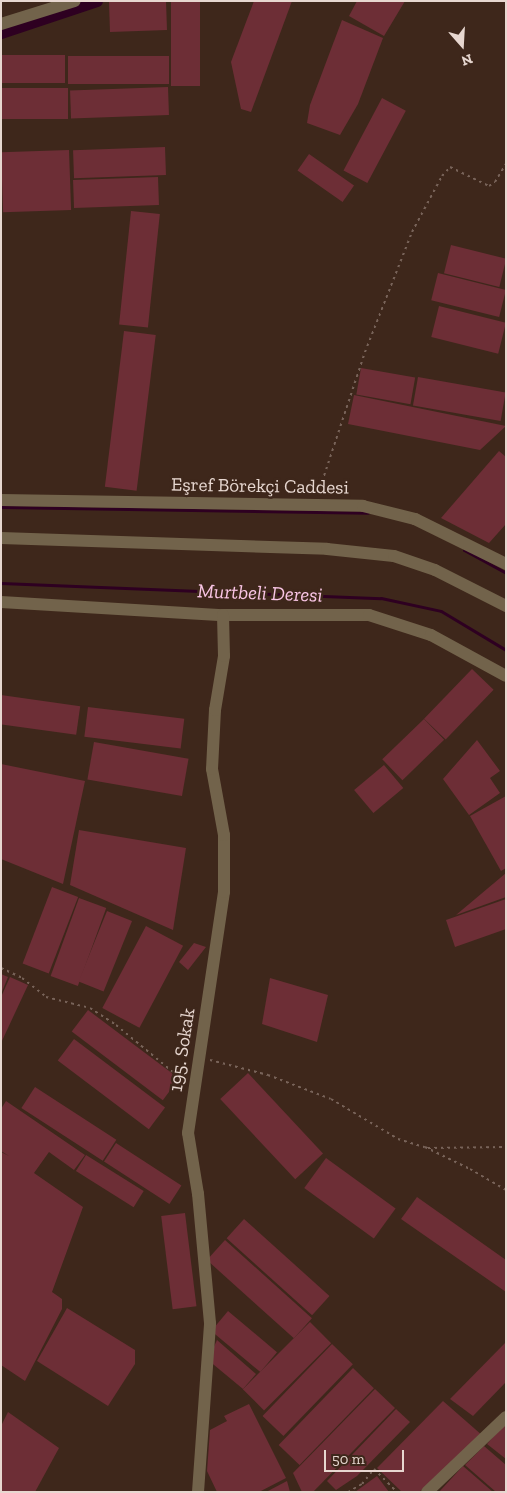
<!DOCTYPE html>
<html>
<head>
<meta charset="utf-8">
<style>
	body { margin:0 }
	#map { position:relative; width:507px; height:1493px; overflow:hidden; background:#3e271b; font-family:"Zilla Slab",serif }
	div>[style] { position:absolute }
	[style*='--x'] { left:calc(var(--x)*1px); top:calc(var(--y)*1px); width:calc(var(--w)*1px); rotate:calc(var(--a)*1deg) }
	.stream>* { height:3px; margin:-1.5px; padding:0 1.5px; transform-origin:1.5px; border-radius:1.5px; background:#2e0021 }
	.canal>* { height:11px; margin:-5.5px; padding:0 5.5px; transform-origin:5.5px; border-radius:5.5px; background:#2e0021 }
	.building>* { inset:0; background:#6d2e36; transform-origin:0 0 }
	.path>* { height:2px; margin-top:-1px; transform-origin:0; background:repeating-linear-gradient(90deg,#786359 0 2.5px,transparent 0 6.5px) }
	.minor>* { height:12px; margin:-6px; padding:0 6px; transform-origin:6px; border-radius:6px; background:#72634b }
	span { translate:-50% -50%; white-space:nowrap; text-align:center; line-height:1.15; -webkit-text-stroke:5px #3e271b; paint-order:stroke }
	.street-label { font-size:19px; color:#e7d7d0 }
	.water-label { font-size:20px; color:#f9c5e5; font-style:italic }
	.frame { position:absolute; inset:0; border:2px solid #e7d7d0; pointer-events:none }
	.north { position:absolute; left:437px; top:20px; width:50px; height:50px; -webkit-text-stroke:4px #3e271b; paint-order:stroke; rotate:161deg; font-size:14px; font-weight:700; line-height:20px; text-align:center; color:#e7d7d0 }
	.north::after { content:''; display:block; margin:auto; width:18px; height:22px; background:#e7d7d0; clip-path:polygon(50% 0,100% 100%,50% 72%,0 100%) }
	.scale { position:absolute; left:324px; top:1450px; width:80px; height:22px; box-sizing:border-box; border:2px solid #e7d7d0; border-top:0; padding-left:6px; font-size:15px; line-height:18px; white-space:nowrap; color:#e7d7d0; -webkit-text-stroke:4px #3e271b; paint-order:stroke }
</style>
</head>
<body>
<div id="map">
	<div class="stream">
		<i style="--x:1;--y:507;--w:367;--a:0.9"></i>
		<i style="--x:464;--y:550;--w:48;--a:28.7"></i>
		<i style="--x:1;--y:583;--w:380;--a:2.3"></i>
		<i style="--x:381;--y:598;--w:61;--a:12.2"></i>
		<i style="--x:441;--y:611;--w:76;--a:31"></i>
	</div>
	<div class="canal">
		<i style="--x:1;--y:33;--w:101;--a:-18.4"></i>
	</div>
	<div class="building">
		<i style="clip-path:polygon(134px 1px,166px 1px,167px 30px,110px 32px,109px 2px)"></i>
		<i style="left:171px;top:1px;width:29px;height:85px"></i>
		<i style="clip-path:polygon(254px 1px,292px 1px,251px 112px,241px 109px,231px 62px)"></i>
		<i style="clip-path:polygon(357px 1px,405px 1px,384px 36px,349px 16px)"></i>
		<i style="clip-path:polygon(342px 20px,383px 38px,358px 104px,340px 135px,307px 123px,310px 105px)"></i>
		<i style="left:65px;top:55px;width:28px;height:64px;rotate:90deg"></i>
		<i style="left:169px;top:56px;width:28px;height:101px;rotate:90deg"></i>
		<i style="left:168px;top:87px;width:28px;height:98px;rotate:88deg"></i>
		<i style="left:68px;top:88px;width:31px;height:67px;rotate:90deg"></i>
		<i style="left:382px;top:98px;width:27px;height:82px;rotate:28deg"></i>
		<i style="left:165px;top:147px;width:28px;height:92px;rotate:88deg"></i>
		<i style="left:69px;top:150px;width:60px;height:68px;rotate:88deg"></i>
		<i style="left:309px;top:154px;width:55px;height:20px;rotate:35deg"></i>
		<i style="left:158px;top:177px;width:28px;height:85px;rotate:88deg"></i>
		<i style="left:131px;top:211px;width:29px;height:114px;rotate:6deg"></i>
		<i style="left:451px;top:245px;width:57px;height:29px;rotate:14deg"></i>
		<i style="left:438px;top:273px;width:70px;height:28px;rotate:14deg"></i>
		<i style="left:439px;top:306px;width:69px;height:32px;rotate:14deg"></i>
		<i style="left:124px;top:331px;width:32px;height:157px;rotate:7deg"></i>
		<i style="left:361px;top:368px;width:55px;height:27px;rotate:10deg"></i>
		<i style="left:418px;top:377px;width:89px;height:29px;rotate:10deg"></i>
		<i style="clip-path:polygon(354px 395px,506px 426px,480px 450px,348px 424px)"></i>
		<i style="clip-path:polygon(499px 451px,506px 457px,506px 524px,489px 543px,441px 518px)"></i>
		<i style="left:472px;top:669px;width:30px;height:69px;rotate:44deg"></i>
		<i style="left:1px;top:695px;width:80px;height:29px;rotate:8deg"></i>
		<i style="left:88px;top:707px;width:97px;height:30px;rotate:7deg"></i>
		<i style="left:424px;top:719px;width:29px;height:58px;rotate:46deg"></i>
		<i style="clip-path:polygon(477px 740px,500px 771px,490px 778px,500px 793px,469px 815px,443px 779px)"></i>
		<i style="left:94px;top:742px;width:96px;height:38px;rotate:10deg"></i>
		<i style="clip-path:polygon(1px 764px,85px 781px,63px 884px,1px 859px)"></i>
		<i style="left:384px;top:765px;width:30px;height:39px;rotate:50deg"></i>
		<i style="clip-path:polygon(506px 796px,506px 868px,501px 871px,470px 816px)"></i>
		<i style="clip-path:polygon(79px 830px,186px 848px,173px 930px,70px 885px)"></i>
		<i style="clip-path:polygon(506px 873px,506px 897px,456px 915px)"></i>
		<i style="left:52px;top:887px;width:28px;height:82px;rotate:21deg"></i>
		<i style="left:79px;top:898px;width:29px;height:83px;rotate:20deg"></i>
		<i style="clip-path:polygon(506px 899px,506px 929px,455px 947px,446px 920px)"></i>
		<i style="left:107px;top:911px;width:27px;height:76px;rotate:22deg"></i>
		<i style="left:146px;top:926px;width:42px;height:93px;rotate:28deg"></i>
		<i style="clip-path:polygon(194px 943px,206px 947px,188px 970px,179px 962px)"></i>
		<i style="clip-path:polygon(1px 974px,8px 977px,1px 994px)"></i>
		<i style="clip-path:polygon(10px 977px,28px 985px,1px 1043px,1px 997px)"></i>
		<i style="clip-path:polygon(270px 978px,328px 995px,317px 1042px,262px 1024px)"></i>
		<i style="left:88px;top:1010px;width:114px;height:27px;rotate:37deg"></i>
		<i style="left:74px;top:1039px;width:114px;height:27px;rotate:37deg"></i>
		<i style="left:248px;top:1073px;width:110px;height:38px;rotate:47deg"></i>
		<i style="left:35px;top:1087px;width:97px;height:25px;rotate:33deg"></i>
		<i style="clip-path:polygon(6px 1101px,85px 1155px,74px 1170px,49px 1152px,34px 1173px,83px 1207px,52px 1292px,62px 1299px,62px 1309px,25px 1381px,1px 1365px,1px 1152px,9px 1156px,1px 1151px,1px 1109px)"></i>
		<i style="left:116px;top:1143px;width:78px;height:22px;rotate:33deg"></i>
		<i style="left:86px;top:1155px;width:68px;height:19px;rotate:32deg"></i>
		<i style="left:326px;top:1158px;width:86px;height:37px;rotate:36deg"></i>
		<i style="clip-path:polygon(417px 1197px,506px 1260px,506px 1292px,401px 1219px)"></i>
		<i style="left:185px;top:1213px;width:94px;height:24px;rotate:83deg"></i>
		<i style="left:244px;top:1219px;width:115px;height:26px;rotate:42deg"></i>
		<i style="left:225px;top:1240px;width:117px;height:27px;rotate:42deg"></i>
		<i style="clip-path:polygon(67px 1308px,135px 1350px,135px 1364px,108px 1406px,37px 1361px)"></i>
		<i style="left:228px;top:1311px;width:64px;height:26px;rotate:40deg"></i>
		<i style="left:310px;top:1322px;width:30px;height:95px;rotate:45deg"></i>
		<i style="clip-path:polygon(217px 1340px,256px 1374px,243px 1389px,208px 1360px)"></i>
		<i style="clip-path:polygon(506px 1342px,506px 1382px,473px 1416px,450px 1399px)"></i>
		<i style="left:332px;top:1344px;width:29px;height:100px;rotate:44deg"></i>
		<i style="left:353px;top:1368px;width:29px;height:107px;rotate:44deg"></i>
		<i style="clip-path:polygon(375px 1389px,395px 1408px,313px 1492px,302px 1492px,293px 1473px)"></i>
		<i style="clip-path:polygon(443px 1401px,483px 1436px,419px 1492px,402px 1492px,377px 1468px)"></i>
		<i style="clip-path:polygon(249px 1404px,286px 1478px,259px 1492px,217px 1492px,207px 1471px,210px 1430px,227px 1421px,224px 1416px)"></i>
		<i style="clip-path:polygon(396px 1409px,410px 1422px,357px 1476px,336px 1490px,327px 1481px)"></i>
		<i style="clip-path:polygon(8px 1412px,59px 1448px,35px 1492px,1px 1492px,1px 1426px)"></i>
		<i style="clip-path:polygon(506px 1422px,506px 1459px,487px 1444px)"></i>
		<i style="clip-path:polygon(484px 1446px,506px 1465px,506px 1492px,496px 1492px,465px 1465px)"></i>
		<i style="clip-path:polygon(463px 1466px,493px 1492px,439px 1492px)"></i>
		<i style="clip-path:polygon(377px 1476px,389px 1492px,355px 1492px)"></i>
		<i style="clip-path:polygon(287px 1481px,290px 1492px,266px 1492px)"></i>
	</div>
	<div class="path">
		<i style="--x:318;--y:494;--w:150;--a:-71.7"></i>
		<i style="--x:365;--y:352;--w:129;--a:-68.6"></i>
		<i style="--x:412;--y:232;--w:64;--a:-61.8"></i>
		<i style="--x:442;--y:176;--w:12;--a:-48"></i>
		<i style="--x:450;--y:167;--w:43;--a:26"></i>
		<i style="--x:489;--y:186;--w:7;--a:-34"></i>
		<i style="--x:495;--y:182;--w:21;--a:-59"></i>
		<i style="--x:1;--y:968;--w:23;--a:25"></i>
		<i style="--x:22;--y:978;--w:31;--a:38"></i>
		<i style="--x:46;--y:997;--w:45;--a:14"></i>
		<i style="--x:90;--y:1008;--w:31;--a:33"></i>
		<i style="--x:116;--y:1025;--w:88;--a:39.5"></i>
		<i style="--x:210;--y:1060;--w:60;--a:14.5"></i>
		<i style="--x:268;--y:1075;--w:67;--a:20.9"></i>
		<i style="--x:331;--y:1099;--w:78;--a:30.8"></i>
		<i style="--x:398;--y:1139;--w:28;--a:17"></i>
		<i style="--x:425;--y:1147;--w:50;--a:26.1"></i>
		<i style="--x:470;--y:1169;--w:42;--a:30.3"></i>
		<i style="--x:428;--y:1148;--w:78;--a:-0.7"></i>
		<i style="--x:348;--y:1492;--w:16;--a:-30"></i>
		<i style="--x:362;--y:1484;--w:19;--a:-51"></i>
		<i style="--x:374;--y:1469;--w:33;--a:45"></i>
	</div>
	<div class="minor">
		<i style="--x:1;--y:24;--w:77;--a:-17.3"></i>
		<i style="--x:1;--y:500;--w:362;--a:0.9"></i>
		<i style="--x:363;--y:506;--w:54;--a:14"></i>
		<i style="--x:415;--y:519;--w:102;--a:26.3"></i>
		<i style="--x:1;--y:538;--w:326;--a:1.9"></i>
		<i style="--x:327;--y:549;--w:67;--a:6"></i>
		<i style="--x:394;--y:556;--w:43;--a:18.9"></i>
		<i style="--x:435;--y:570;--w:80;--a:26.9"></i>
		<i style="--x:1;--y:602;--w:222;--a:3.4"></i>
		<i style="--x:223;--y:615;--w:146;--a:0"></i>
		<i style="--x:369;--y:615;--w:65;--a:17.9"></i>
		<i style="--x:431;--y:635;--w:85;--a:28.7"></i>
		<i style="--x:198;--y:1492;--w:169;--a:-85.9"></i>
		<i style="--x:210;--y:1323;--w:130;--a:-95.3"></i>
		<i style="--x:198;--y:1194;--w:62;--a:-99.3"></i>
		<i style="--x:188;--y:1133;--w:244;--a:-81.5"></i>
		<i style="--x:224;--y:892;--w:57;--a:-90"></i>
		<i style="--x:224;--y:835;--w:67;--a:-100.3"></i>
		<i style="--x:212;--y:769;--w:59;--a:-87.1"></i>
		<i style="--x:215;--y:710;--w:55;--a:-80.5"></i>
		<i style="--x:224;--y:656;--w:41;--a:-91.4"></i>
		<i style="--x:427;--y:1492;--w:109;--a:-43.5"></i>
	</div>
	<div class="street-label">
		<span style="left:260px;top:486px;rotate:1deg">Eşref Börekçi Caddesi</span>
		<span style="left:182px;top:1050px;rotate:-81deg">195. Sokak</span>
	</div>
	<div class="water-label">
		<span style="left:260px;top:593px;rotate:2deg">Murtbeli Deresi</span>
	</div>
	<div class="frame"></div>
	<div class="north">N</div>
	<div class="scale">50 m</div>
</div>
</body>
</html>
